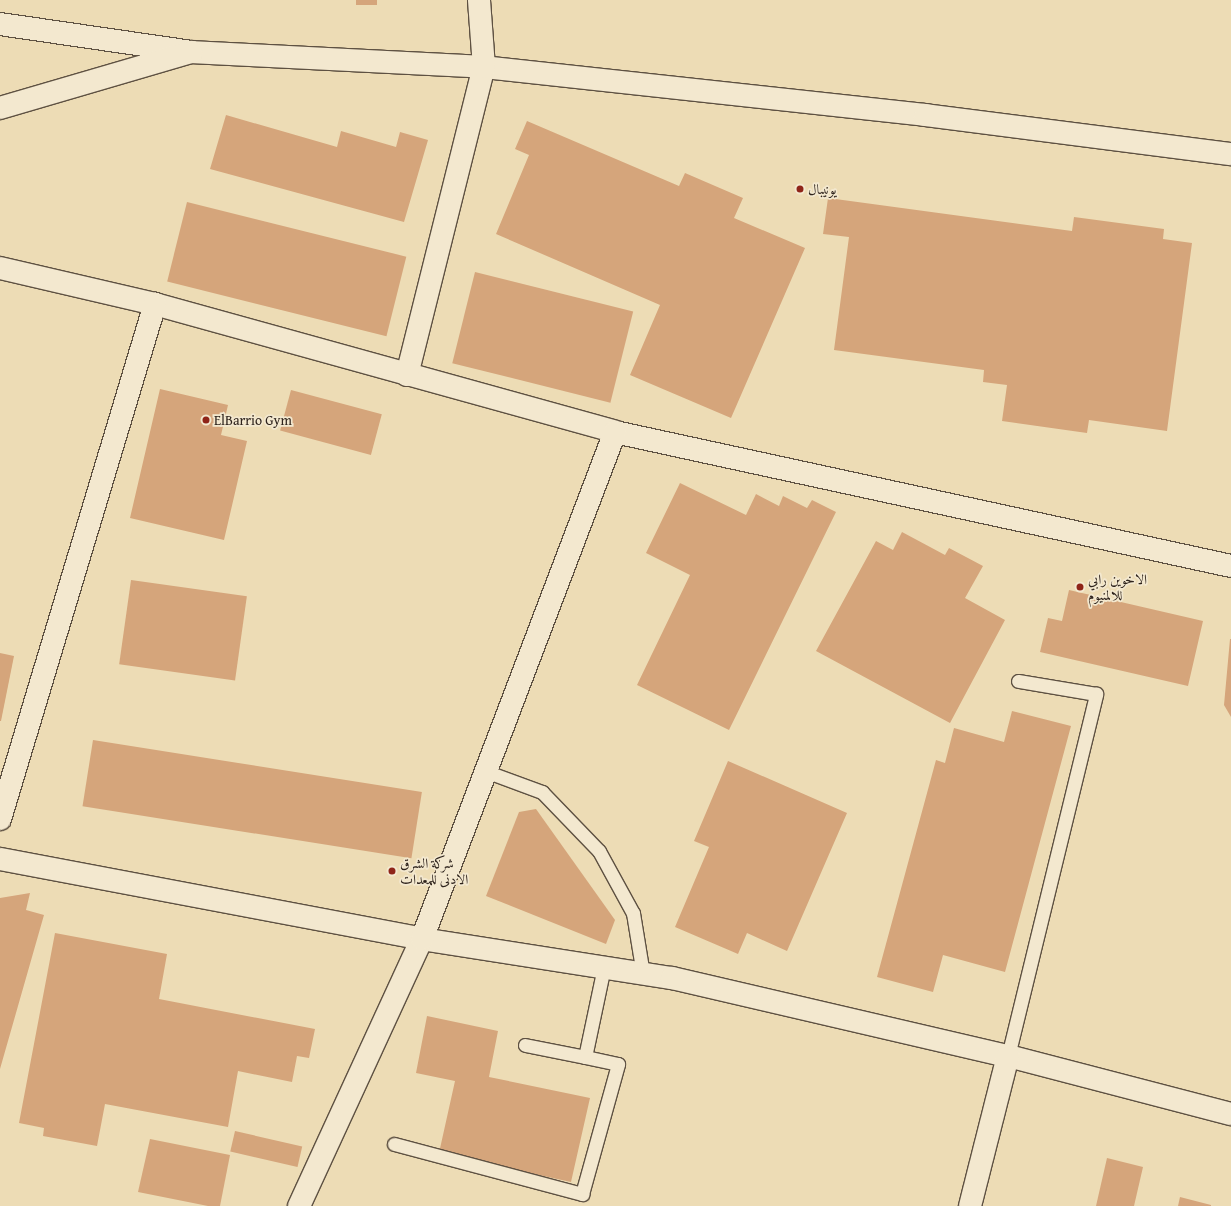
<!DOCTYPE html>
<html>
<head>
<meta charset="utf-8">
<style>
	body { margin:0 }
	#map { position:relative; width:1231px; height:1206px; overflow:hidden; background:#eddcb5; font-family:"Gentium Book Plus",Amiri,serif }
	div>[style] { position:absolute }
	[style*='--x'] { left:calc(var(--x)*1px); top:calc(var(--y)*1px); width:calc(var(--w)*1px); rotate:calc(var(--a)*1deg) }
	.building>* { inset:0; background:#d5a57b; transform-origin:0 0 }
	.roads { filter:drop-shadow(1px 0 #5e5142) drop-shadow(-1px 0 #5e5142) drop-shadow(0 1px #5e5142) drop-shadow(0 -1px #5e5142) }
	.service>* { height:13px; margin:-6.5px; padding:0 6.5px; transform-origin:6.5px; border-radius:6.5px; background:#f3e8cf }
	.minor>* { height:22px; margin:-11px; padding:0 11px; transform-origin:11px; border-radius:11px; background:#f3e8cf }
	.tertiary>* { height:22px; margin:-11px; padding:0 11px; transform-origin:11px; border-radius:11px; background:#f3e8cf }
	.dots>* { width:11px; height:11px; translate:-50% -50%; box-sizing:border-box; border:2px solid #f3e8cf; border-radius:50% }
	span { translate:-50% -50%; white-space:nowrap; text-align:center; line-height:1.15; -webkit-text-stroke:3.5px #f3e8cf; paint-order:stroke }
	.poi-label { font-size:14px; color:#2e231c }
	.left { translate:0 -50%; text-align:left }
</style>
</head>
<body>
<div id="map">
	<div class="building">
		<i style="left:356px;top:0;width:21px;height:5px"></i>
		<i style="clip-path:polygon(226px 115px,337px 147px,341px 131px,396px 147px,400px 132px,428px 140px,404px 222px,210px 169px)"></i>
		<i style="clip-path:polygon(527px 121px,679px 186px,685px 173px,743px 198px,734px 218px,805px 248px,731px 418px,630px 375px,660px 305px,496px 234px,529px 155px,515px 149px)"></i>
		<i style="clip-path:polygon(828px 198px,1072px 231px,1074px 217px,1164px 229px,1163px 239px,1192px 243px,1167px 431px,1089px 420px,1087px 433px,1002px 421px,1007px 385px,983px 382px,984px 370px,834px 350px,849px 237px,823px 234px)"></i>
		<i style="left:187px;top:202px;width:226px;height:82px;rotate:14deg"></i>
		<i style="left:475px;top:272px;width:163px;height:94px;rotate:14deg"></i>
		<i style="clip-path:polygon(160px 389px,228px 405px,221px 435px,247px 441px,224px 540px,130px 518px)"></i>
		<i style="left:291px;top:390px;width:94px;height:42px;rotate:15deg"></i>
		<i style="clip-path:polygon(680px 483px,746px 515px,756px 494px,779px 506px,783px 496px,807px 508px,812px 500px,836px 512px,729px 730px,637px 685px,690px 575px,646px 553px)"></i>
		<i style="clip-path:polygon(902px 532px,945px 555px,949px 548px,983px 566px,965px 598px,1005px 620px,950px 723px,816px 651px,876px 541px,893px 550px)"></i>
		<i style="left:131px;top:580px;width:117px;height:85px;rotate:8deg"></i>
		<i style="clip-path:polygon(1069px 590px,1203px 621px,1188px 686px,1040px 652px,1048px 618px,1062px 621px)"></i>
		<i style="clip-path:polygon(1230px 639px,1231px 639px,1231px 717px,1224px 705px)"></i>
		<i style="clip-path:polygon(0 653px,14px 656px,1px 721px,0 721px)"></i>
		<i style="clip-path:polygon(1012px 711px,1071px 726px,1005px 972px,943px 955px,933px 992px,877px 977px,936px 760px,945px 763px,954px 728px,1004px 742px)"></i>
		<i style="left:93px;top:740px;width:333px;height:67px;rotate:9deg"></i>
		<i style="clip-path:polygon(728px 761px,847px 813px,787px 951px,747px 933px,738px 954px,675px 927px,709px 847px,694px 841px)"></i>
		<i style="clip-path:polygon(536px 809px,615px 920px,606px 944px,486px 896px,519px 812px)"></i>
		<i style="clip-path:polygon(30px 893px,26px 910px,44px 915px,0 1069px,0 898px)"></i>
		<i style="clip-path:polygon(55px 933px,167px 954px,159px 999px,315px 1029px,309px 1058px,297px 1056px,292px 1082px,238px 1071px,228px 1127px,105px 1104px,97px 1146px,43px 1136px,44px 1128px,19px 1123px)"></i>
		<i style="clip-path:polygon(427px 1016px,498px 1031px,489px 1077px,590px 1098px,571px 1182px,439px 1153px,455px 1081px,416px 1073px)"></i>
		<i style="left:235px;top:1131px;width:69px;height:21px;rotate:13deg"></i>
		<i style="clip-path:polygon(150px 1139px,230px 1155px,220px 1206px,208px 1206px,138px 1192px)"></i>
		<i style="clip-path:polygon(1107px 1158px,1143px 1167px,1134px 1206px,1096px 1206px)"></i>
		<i style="clip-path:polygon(1180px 1197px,1211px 1205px,1211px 1206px,1178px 1206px)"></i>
	</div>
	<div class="roads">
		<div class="service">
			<i style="--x:485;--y:771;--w:61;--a:20.2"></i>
			<i style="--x:542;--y:792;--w:82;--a:46"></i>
			<i style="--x:599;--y:851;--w:71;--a:61.3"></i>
			<i style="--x:633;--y:913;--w:62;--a:80.7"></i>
			<i style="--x:525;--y:1045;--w:61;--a:11.3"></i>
			<i style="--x:585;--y:1057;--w:92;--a:-78.1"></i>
			<i style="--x:1008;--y:1056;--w:373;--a:-76.3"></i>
			<i style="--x:1096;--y:694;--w:79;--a:-170.5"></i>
			<i style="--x:394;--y:1144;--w:195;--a:14.9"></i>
			<i style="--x:582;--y:1194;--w:135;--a:-74.5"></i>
			<i style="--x:618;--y:1064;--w:34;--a:-168"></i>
		</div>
		<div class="minor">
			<i style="--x:0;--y:24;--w:193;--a:8.3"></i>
			<i style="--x:191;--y:52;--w:293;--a:2.9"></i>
			<i style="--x:484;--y:67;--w:444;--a:6.2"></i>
			<i style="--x:925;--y:115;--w:308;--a:7.3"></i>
			<i style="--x:0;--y:268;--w:159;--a:13.1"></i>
			<i style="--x:155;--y:304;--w:477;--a:15.5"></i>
			<i style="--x:615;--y:432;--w:630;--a:12.27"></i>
			<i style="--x:407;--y:375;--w:317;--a:-76"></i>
			<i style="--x:484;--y:67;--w:67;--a:-94.3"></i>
			<i style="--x:0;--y:819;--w:538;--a:-73.25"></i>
			<i style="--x:0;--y:859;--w:430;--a:10.7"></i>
			<i style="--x:422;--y:939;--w:253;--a:8.9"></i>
			<i style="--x:672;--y:978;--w:345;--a:13.1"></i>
			<i style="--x:1008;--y:1056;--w:230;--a:14.6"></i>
			<i style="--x:299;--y:1206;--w:294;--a:-65.3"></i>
			<i style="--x:422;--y:939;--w:542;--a:-69.16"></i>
			<i style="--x:970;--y:1206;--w:155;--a:-75.8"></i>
		</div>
		<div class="tertiary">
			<i style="--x:0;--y:108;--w:199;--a:-16.3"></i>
		</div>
	</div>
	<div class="dots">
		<i style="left:800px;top:189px;background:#8f2418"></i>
		<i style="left:206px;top:420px;background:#8f2418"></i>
		<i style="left:1080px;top:587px;background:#8f2418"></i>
		<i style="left:392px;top:871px;background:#8f2418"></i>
	</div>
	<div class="poi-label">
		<span class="left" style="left:808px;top:189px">يونيبال</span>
		<span class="left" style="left:214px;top:420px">ElBarrio Gym</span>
		<span class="left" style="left:1088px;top:587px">الاخوين رابي<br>للالمنيوم</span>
		<span class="left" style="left:400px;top:871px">شركة الشرق<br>الادنى للمعدات</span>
	</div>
</div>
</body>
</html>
